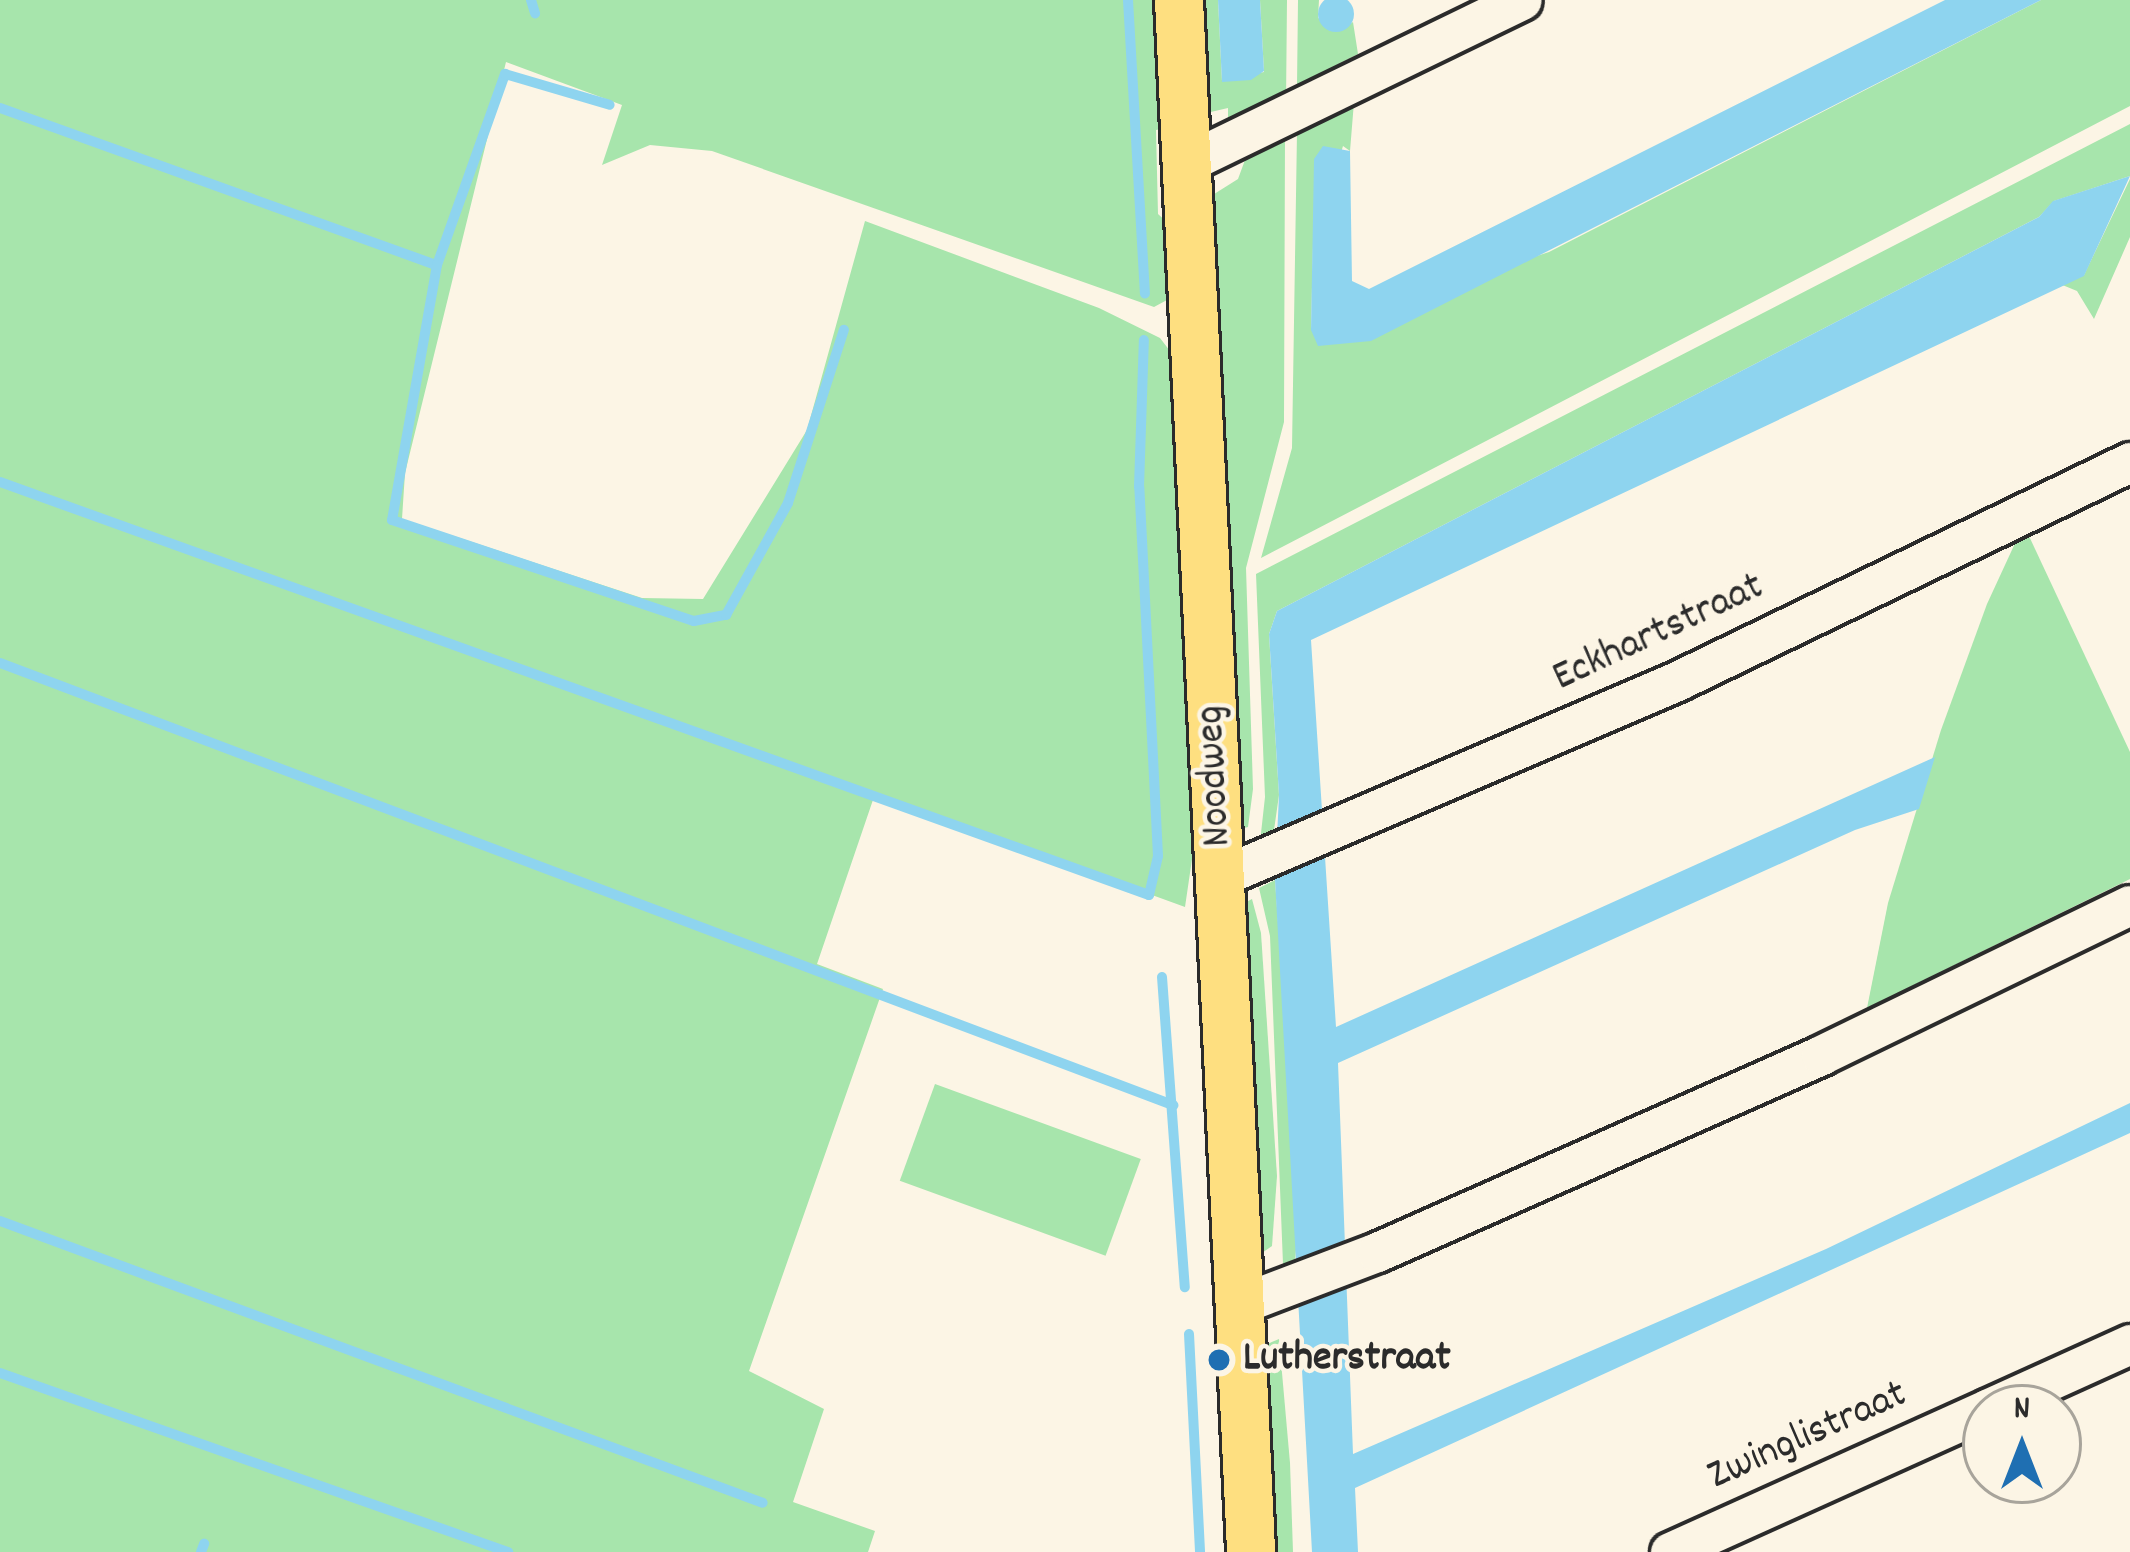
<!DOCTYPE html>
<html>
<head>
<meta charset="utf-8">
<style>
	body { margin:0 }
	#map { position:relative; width:2130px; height:1552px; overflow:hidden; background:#fcf5e5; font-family:Dekko,sans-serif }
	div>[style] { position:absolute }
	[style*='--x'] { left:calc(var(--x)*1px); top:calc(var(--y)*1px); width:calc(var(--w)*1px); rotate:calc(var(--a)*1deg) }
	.green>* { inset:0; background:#a7e5ac; transform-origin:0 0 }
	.water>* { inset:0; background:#8ed4ef }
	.round { border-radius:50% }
	.stream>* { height:10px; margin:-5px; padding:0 5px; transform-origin:5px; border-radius:5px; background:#8ed4ef }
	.roads { filter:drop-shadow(3px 0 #2b2b2b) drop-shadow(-3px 0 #2b2b2b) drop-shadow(0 3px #2b2b2b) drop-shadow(0 -3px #2b2b2b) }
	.minor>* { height:39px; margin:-19.5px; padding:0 19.5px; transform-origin:19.5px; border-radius:19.5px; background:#fcf5e5 }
	.major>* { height:48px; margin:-24px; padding:0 24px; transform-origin:24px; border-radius:24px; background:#fedf80 }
	.dots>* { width:33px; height:33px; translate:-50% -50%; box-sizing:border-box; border:6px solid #fcf5e5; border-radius:50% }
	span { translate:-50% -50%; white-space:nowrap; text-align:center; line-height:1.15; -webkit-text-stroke:9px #fcf5e5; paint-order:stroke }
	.street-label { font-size:42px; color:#2b2b2b }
	.poi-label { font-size:42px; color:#2b2b2b; font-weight:700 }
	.left { translate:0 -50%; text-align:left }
	.north { position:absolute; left:1962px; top:1384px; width:120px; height:120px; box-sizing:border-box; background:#fcf5e5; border:3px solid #a8a49b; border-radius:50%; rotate:0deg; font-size:33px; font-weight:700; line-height:48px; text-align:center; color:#2b2b2b }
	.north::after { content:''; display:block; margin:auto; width:42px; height:54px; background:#1f6fb2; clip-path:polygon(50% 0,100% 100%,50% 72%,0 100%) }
</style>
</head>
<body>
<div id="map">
	<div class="green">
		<i style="clip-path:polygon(0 0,1159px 0,1166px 128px,1156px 130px,1158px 214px,1170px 225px,1171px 267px,1167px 300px,1154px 307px,712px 151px,650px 145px,602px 165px,622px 105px,506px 62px,405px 473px,402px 519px,642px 598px,703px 599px,807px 430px,865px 221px,1099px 308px,1160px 338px,1173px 355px,1196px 832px,1185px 907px,875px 794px,817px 964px,883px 989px,749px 1371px,824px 1409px,793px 1502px,875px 1531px,868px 1552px,0 1552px)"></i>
		<i style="clip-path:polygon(1195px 0,1218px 0,1222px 81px,1264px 72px,1260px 0,1287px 0,1286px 103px,1228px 134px,1228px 108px,1202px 114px)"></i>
		<i style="clip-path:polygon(1298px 0,1319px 0,1318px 18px,1344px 28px,1353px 22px,1358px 54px,1297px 85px)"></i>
		<i style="clip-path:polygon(2041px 0,2130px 0,2130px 106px,1261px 558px,1292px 448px,1297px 132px,1354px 102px,1350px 151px,1343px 146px,1313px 244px,1311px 330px,1549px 252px)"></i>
		<i style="clip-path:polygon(2130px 124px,2130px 176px,2054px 201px,2039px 217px,1277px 611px,1269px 634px,1279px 795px,1273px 837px,1260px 842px,1265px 797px,1256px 574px)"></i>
		<i style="clip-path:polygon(1285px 138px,1284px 422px,1246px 568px,1253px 789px,1248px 827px,1240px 829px,1211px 196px,1238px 179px,1245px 160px)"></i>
		<i style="clip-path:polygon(2130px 179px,2130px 237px,2094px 319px,2077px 291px,2060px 284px,2084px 275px)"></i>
		<i style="clip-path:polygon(2028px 534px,2130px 752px,2130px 879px,1867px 1008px,1888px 903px,1941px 730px,1987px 604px,2017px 539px)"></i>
		<i style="clip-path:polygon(1275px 880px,1299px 1216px,1295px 1261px,1283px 1264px,1270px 936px,1259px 888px)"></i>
		<i style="clip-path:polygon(1252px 899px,1261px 933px,1277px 1176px,1272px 1246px,1259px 1255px,1237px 907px)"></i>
		<i style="left:935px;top:1084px;width:219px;height:103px;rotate:20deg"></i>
		<i style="clip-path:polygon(1279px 1339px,1290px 1463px,1293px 1552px,1267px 1552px,1258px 1348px)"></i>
	</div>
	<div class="water">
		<i class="round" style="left:1318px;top:-4px;width:36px;height:36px"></i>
		<i style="clip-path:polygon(1218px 0,1260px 0,1264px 71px,1251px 80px,1222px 82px)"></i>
		<i style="clip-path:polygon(1945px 0,2041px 0,1371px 341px,1318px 346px,1311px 330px,1314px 159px,1323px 146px,1350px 151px,1352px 281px,1369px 289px)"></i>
		<i style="clip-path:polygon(2130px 176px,2084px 276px,1311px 640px,1336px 1027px,1935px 757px,1919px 809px,1855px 830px,1338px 1063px,1353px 1454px,1826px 1249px,2130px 1103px,2130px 1133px,1355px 1488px,1358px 1552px,1312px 1552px,1275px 880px,1279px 795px,1269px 634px,1277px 611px,2039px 217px,2053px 201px)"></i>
	</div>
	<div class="stream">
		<i style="--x:531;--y:0;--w:14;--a:73"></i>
		<i style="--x:1128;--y:0;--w:294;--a:86.7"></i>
		<i style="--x:0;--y:108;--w:464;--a:19.8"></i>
		<i style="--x:437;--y:265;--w:203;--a:-70.4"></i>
		<i style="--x:505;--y:74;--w:109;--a:16.4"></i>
		<i style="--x:437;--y:265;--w:259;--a:100"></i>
		<i style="--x:392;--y:520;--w:318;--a:18.5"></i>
		<i style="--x:694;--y:621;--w:33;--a:-11"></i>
		<i style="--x:726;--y:615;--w:128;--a:-61"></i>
		<i style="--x:788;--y:503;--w:182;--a:-72.1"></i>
		<i style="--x:0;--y:482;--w:1221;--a:19.77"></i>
		<i style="--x:1149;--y:895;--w:40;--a:-77"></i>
		<i style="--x:1158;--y:856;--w:369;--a:-92.9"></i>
		<i style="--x:1139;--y:487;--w:147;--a:-88.1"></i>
		<i style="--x:0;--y:663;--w:1254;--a:20.65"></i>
		<i style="--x:1162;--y:977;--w:311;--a:85.8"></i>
		<i style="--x:0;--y:1221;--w:813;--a:20.28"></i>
		<i style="--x:1189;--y:1334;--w:218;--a:87.1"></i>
		<i style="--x:0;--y:1373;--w:539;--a:19.41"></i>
		<i style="--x:201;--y:1552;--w:9;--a:-69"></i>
	</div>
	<div class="roads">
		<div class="minor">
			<i style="--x:1186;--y:163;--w:373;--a:-25.9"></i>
			<i style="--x:1222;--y:876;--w:497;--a:-23.2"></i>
			<i style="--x:1679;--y:680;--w:501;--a:-25.8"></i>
			<i style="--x:1240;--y:1304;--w:147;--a:-20.8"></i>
			<i style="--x:1377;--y:1252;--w:486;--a:-23.9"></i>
			<i style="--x:1821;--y:1055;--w:343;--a:-25.9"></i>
			<i style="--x:1989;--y:1408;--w:155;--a:-24.4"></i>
			<i style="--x:1670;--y:1552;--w:347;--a:-24.3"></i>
		</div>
		<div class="major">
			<i style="--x:1179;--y:0;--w:1554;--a:87.34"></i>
		</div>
	</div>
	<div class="dots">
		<i style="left:1219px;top:1360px;background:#1f6fb2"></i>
	</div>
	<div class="street-label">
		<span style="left:1659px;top:634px;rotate:-25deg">Eckhartstraat</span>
		<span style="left:1216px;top:776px;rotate:-93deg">Noodweg</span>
		<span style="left:1808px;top:1437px;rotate:-24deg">Zwinglistraat</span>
	</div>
	<div class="poi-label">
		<span class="left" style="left:1243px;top:1360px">Lutherstraat</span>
	</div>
	<div class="north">N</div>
</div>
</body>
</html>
